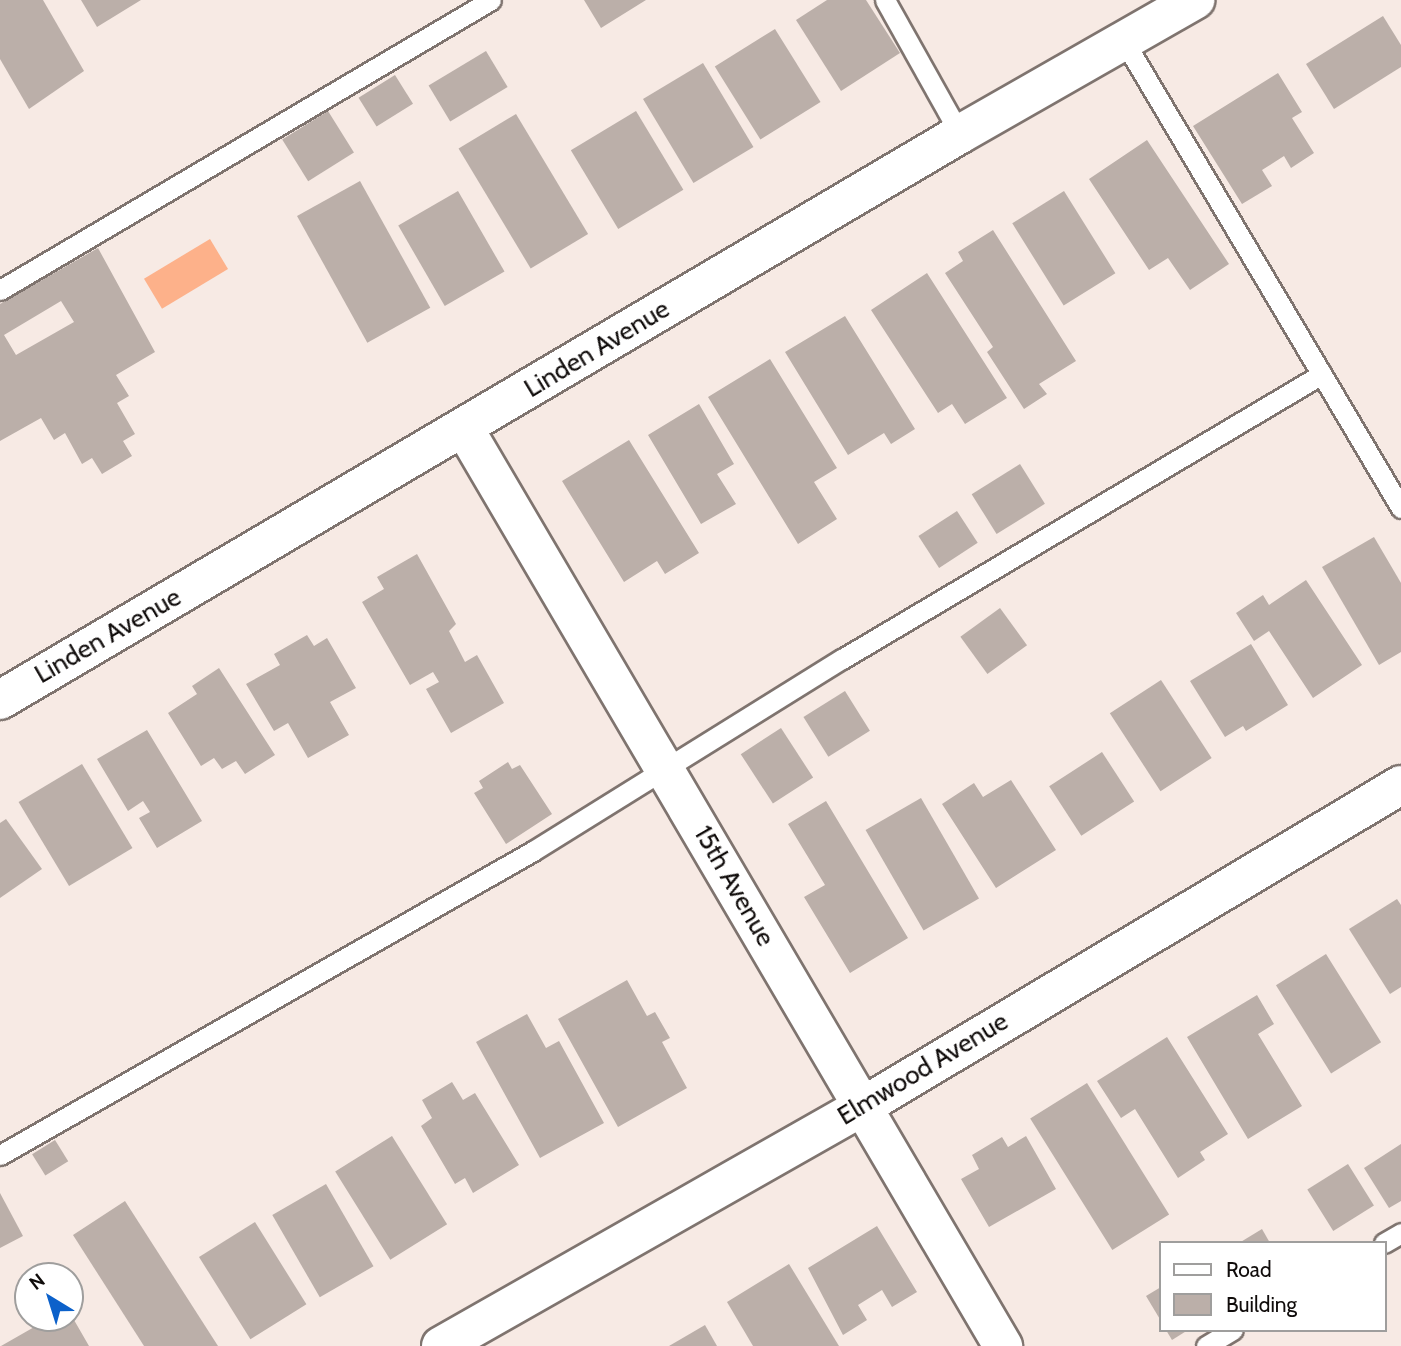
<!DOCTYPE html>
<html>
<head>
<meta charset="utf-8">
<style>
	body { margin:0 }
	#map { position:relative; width:1401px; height:1346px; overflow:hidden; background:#f7eae4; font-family:Cabin,sans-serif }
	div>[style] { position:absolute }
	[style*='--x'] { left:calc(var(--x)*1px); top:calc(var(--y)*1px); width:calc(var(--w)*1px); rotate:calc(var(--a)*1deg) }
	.water>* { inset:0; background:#fdb18a; transform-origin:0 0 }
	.building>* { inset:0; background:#bbafa9; transform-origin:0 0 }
	.roads { filter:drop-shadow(2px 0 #7f746f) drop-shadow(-2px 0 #7f746f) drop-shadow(0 2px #7f746f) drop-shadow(0 -2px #7f746f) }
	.service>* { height:19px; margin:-9.5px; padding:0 9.5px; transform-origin:9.5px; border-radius:9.5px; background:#fff }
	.minor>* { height:38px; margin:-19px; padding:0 19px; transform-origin:19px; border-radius:19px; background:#fff }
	span { translate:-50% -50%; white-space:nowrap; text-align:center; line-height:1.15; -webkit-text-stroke:5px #fff; paint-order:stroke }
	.street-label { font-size:26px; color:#100c0b }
	.legend { position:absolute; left:1159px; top:1241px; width:228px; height:91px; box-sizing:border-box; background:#fff; border:2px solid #9f9e9d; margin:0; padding:9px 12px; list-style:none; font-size:21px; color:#100c0b }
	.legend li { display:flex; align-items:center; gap:14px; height:35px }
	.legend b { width:35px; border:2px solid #9f9e9d }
	.north { position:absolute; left:14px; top:1262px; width:70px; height:70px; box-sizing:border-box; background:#fff; border:2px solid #9f9e9d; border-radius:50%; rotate:322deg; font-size:19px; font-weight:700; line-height:28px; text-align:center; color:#100c0b }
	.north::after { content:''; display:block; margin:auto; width:24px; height:32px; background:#0c61ca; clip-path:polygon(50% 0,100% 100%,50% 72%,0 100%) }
</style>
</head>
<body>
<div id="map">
	<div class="water">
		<i style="left:210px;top:239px;width:35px;height:77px;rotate:59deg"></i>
	</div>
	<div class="building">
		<i style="clip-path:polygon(0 0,43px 0,84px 71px,29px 109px,0 59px)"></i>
		<i style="clip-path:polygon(81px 0,141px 0,97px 27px)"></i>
		<i style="clip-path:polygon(584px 0,646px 0,601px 28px)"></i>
		<i style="clip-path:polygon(827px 0,866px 0,900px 53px,841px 91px,796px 20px)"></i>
		<i style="clip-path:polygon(1383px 16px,1401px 45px,1401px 67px,1334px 109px,1306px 64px)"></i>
		<i style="left:775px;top:29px;width:86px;height:71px;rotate:58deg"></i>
		<i style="left:486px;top:51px;width:42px;height:67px;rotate:59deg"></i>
		<i style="left:703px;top:63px;width:98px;height:70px;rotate:59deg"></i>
		<i style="clip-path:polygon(1278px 73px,1302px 112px,1292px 118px,1314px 153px,1291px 168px,1284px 156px,1262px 170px,1272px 186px,1242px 204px,1193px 126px)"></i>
		<i style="left:395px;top:75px;width:34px;height:43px;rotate:58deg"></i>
		<i style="left:328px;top:111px;width:49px;height:54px;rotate:58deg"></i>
		<i style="left:636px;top:111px;width:92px;height:76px;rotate:59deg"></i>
		<i style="left:516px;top:114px;width:140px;height:67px;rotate:59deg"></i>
		<i style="clip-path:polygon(1147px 140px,1229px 264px,1190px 290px,1168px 258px,1149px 270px,1089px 179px)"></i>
		<i style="left:360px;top:181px;width:145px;height:72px;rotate:61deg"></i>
		<i style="left:458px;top:191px;width:93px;height:69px;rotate:60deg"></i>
		<i style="left:1064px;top:191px;width:97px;height:61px;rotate:58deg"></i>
		<i style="clip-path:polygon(993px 230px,1076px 361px,1039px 384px,1047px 394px,1024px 409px,987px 352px,993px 347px,945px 273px,963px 261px,958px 252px)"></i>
		<i style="clip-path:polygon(evenodd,98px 248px,155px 352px,116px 375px,129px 396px,117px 403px,135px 434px,123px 441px,132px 456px,102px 474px,92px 458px,82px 464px,65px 433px,54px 440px,41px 418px,0 441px,0 304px,98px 248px,61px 301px,74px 322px,16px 355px,4px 335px,61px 301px)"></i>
		<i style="clip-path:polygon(927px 273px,1007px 398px,965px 424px,952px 404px,938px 413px,871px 310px)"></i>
		<i style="clip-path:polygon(845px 316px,915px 429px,891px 444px,884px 433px,848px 455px,785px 352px)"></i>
		<i style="clip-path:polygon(770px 359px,837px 468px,814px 482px,837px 519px,798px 544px,708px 397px)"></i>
		<i style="clip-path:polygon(699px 404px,734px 464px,717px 474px,736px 504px,701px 524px,648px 435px)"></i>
		<i style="clip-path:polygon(629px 440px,699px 553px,665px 574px,657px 561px,624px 582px,562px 481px)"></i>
		<i style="left:1020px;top:464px;width:47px;height:57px;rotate:58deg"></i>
		<i style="left:957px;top:511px;width:38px;height:46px;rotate:57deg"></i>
		<i style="clip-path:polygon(1374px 537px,1401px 583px,1401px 652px,1379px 665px,1322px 567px)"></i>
		<i style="clip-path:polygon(417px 554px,456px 624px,449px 631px,465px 662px,477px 655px,504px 703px,451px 733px,426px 689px,439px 682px,433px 672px,410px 685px,362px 602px,384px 589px,377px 577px)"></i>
		<i style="clip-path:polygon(1306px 580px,1362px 665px,1313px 698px,1269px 631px,1254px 641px,1236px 613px,1263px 595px,1269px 605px)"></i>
		<i style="left:1000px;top:608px;width:46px;height:49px;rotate:54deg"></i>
		<i style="clip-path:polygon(307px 635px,314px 646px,327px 638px,356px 688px,330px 702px,349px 735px,308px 758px,288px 723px,274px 731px,246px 684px,280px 665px,274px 654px)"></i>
		<i style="clip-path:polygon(1251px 644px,1288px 705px,1246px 731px,1243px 726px,1225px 737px,1190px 681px)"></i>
		<i style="clip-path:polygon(219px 668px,275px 755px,245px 774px,236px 761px,222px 769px,214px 758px,201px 766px,168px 713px,197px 694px,192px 686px)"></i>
		<i style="left:1161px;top:680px;width:93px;height:61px;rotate:57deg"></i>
		<i style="left:845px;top:691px;width:47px;height:49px;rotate:58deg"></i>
		<i style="left:781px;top:728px;width:59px;height:48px;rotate:57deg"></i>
		<i style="clip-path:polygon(147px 730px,202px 821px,157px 848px,139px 818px,150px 812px,143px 801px,128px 811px,97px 759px)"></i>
		<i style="left:1102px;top:752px;width:59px;height:63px;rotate:57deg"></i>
		<i style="clip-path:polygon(508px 762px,512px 769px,520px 765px,552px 814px,506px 844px,474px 793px,483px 788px,479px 781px)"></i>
		<i style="left:82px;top:764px;width:98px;height:74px;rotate:59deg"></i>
		<i style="clip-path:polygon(1011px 780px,1056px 850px,996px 888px,942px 804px,974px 783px,983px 797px)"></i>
		<i style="left:921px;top:798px;width:116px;height:64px;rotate:60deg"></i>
		<i style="clip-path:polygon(826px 801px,908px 938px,850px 973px,804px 897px,825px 885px,788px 824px)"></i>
		<i style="clip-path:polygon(6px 819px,42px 869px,0 898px,0 823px)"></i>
		<i style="clip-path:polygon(1397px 899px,1401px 905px,1401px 987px,1390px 994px,1349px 929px)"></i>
		<i style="left:1326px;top:954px;width:104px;height:59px;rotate:58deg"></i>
		<i style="clip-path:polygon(627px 980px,647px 1016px,655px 1012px,670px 1038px,662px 1042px,687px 1088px,618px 1127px,558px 1019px)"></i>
		<i style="clip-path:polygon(1257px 995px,1274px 1024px,1258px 1034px,1302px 1106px,1248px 1139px,1187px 1037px)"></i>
		<i style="clip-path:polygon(527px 1014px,546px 1048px,559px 1041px,604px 1123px,540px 1158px,476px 1042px)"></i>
		<i style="clip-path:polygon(1167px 1037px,1228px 1134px,1200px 1152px,1205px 1160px,1178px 1178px,1135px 1109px,1121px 1118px,1097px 1081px)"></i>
		<i style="clip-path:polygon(452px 1082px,463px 1100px,475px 1093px,519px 1165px,473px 1193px,465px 1178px,455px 1184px,421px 1126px,432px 1118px,422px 1100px)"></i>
		<i style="left:1087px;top:1083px;width:155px;height:67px;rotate:58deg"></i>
		<i style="left:392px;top:1136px;width:104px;height:67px;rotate:58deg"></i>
		<i style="clip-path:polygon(1026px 1136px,1056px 1189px,989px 1227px,961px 1179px,979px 1169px,972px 1155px,1002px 1137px,1008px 1147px)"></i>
		<i style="left:55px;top:1140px;width:25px;height:27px;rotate:58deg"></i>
		<i style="clip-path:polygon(1401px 1144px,1401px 1201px,1389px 1208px,1364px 1168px)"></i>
		<i style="left:1348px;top:1164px;width:49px;height:48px;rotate:58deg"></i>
		<i style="left:326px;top:1184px;width:95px;height:62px;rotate:60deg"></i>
		<i style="clip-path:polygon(0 1193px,23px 1236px,0 1248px)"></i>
		<i style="clip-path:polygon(125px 1201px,218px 1346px,144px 1346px,73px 1235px)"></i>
		<i style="left:255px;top:1222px;width:97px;height:66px;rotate:58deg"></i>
		<i style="clip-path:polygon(877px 1226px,917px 1292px,892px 1307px,882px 1290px,858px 1305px,867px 1320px,843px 1335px,808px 1268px)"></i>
		<i style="clip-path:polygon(1262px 1229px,1270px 1243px,1239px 1243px)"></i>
		<i style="clip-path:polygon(789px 1264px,839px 1346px,753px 1346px,727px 1302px)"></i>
		<i style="clip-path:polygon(1161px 1287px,1161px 1321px,1146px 1296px)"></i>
		<i style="clip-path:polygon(70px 1313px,89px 1346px,1px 1346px,50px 1318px,70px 1318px)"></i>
		<i style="clip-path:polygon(705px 1325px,717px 1346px,669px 1346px)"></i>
		<i style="clip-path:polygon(1166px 1330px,1188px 1330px,1172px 1340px)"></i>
	</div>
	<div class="roads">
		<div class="service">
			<i style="--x:885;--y:0;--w:154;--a:60.8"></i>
			<i style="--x:1124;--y:41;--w:543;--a:59.33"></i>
			<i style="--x:0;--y:290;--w:570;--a:-30.57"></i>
			<i style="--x:0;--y:1155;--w:614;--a:-29.7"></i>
			<i style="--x:533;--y:851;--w:364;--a:-31.9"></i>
			<i style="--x:842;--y:659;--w:558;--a:-30.7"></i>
			<i style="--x:1384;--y:1243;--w:20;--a:-30"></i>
			<i style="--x:1206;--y:1346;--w:31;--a:-31"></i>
		</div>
		<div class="minor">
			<i style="--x:464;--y:428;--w:1065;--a:59.58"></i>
			<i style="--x:0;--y:700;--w:1114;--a:-30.52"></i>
			<i style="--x:960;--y:134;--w:271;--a:-29.7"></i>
			<i style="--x:441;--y:1346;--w:482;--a:-29.6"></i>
			<i style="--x:860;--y:1108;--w:630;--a:-30.84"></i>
		</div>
	</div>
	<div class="street-label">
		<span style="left:597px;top:349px;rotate:-31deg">Linden Avenue</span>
		<span style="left:108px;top:636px;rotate:-30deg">Linden Avenue</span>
		<span style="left:734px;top:886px;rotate:60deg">15th Avenue</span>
		<span style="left:923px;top:1069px;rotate:-31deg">Elmwood Avenue</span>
	</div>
	<ul class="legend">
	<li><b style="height:9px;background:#fff"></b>Road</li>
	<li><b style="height:19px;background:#bbafa9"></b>Building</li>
	</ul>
	<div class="north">N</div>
</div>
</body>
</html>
